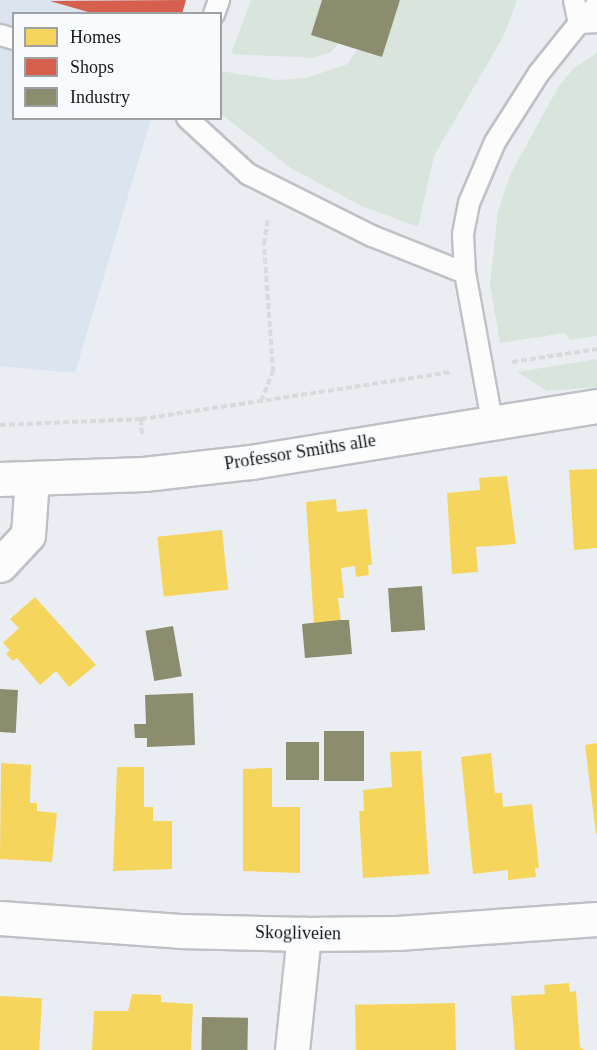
<!DOCTYPE html>
<html>
<head>
<meta charset="utf-8">
<style>
	body { margin:0 }
	#map { position:relative; width:597px; height:1050px; overflow:hidden; background:#eaeef3; font-family:"Times New Roman",serif }
	div>[style] { position:absolute }
	[style*='--x'] { left:calc(var(--x)*1px); top:calc(var(--y)*1px); width:calc(var(--w)*1px); rotate:calc(var(--a)*1deg) }
	.built>* { inset:0; background:#dbe4ef }
	.green>* { inset:0; background:#d8e4dc }
	.homes>* { inset:0; background:#f6d55c; transform-origin:0 0 }
	.shops>* { inset:0; background:#d6604d }
	.industry>* { inset:0; background:#8c8c6e; transform-origin:0 0 }
	.path>* { height:4px; margin-top:-2px; transform-origin:0; background:repeating-linear-gradient(90deg,#d9dadb 0 6px,transparent 0 9px) }
	.roads { filter:drop-shadow(2px 0 #bec1c5) drop-shadow(-2px 0 #bec1c5) drop-shadow(0 2px #bec1c5) drop-shadow(0 -2px #bec1c5) }
	.service>* { height:20px; margin:-10px; padding:0 10px; transform-origin:10px; border-radius:10px; background:#fcfcfd }
	.minor>* { height:33px; margin:-16.5px; padding:0 16.5px; transform-origin:16.5px; border-radius:16.5px; background:#fcfcfd }
	span { translate:-50% -50%; white-space:nowrap; text-align:center; line-height:1.15; -webkit-text-stroke:6px #f7fbfe; paint-order:stroke }
	.street-label { font-size:18px; color:#16191c }
	.legend { position:absolute; left:12px; top:12px; width:210px; height:108px; box-sizing:border-box; background:#f7fbfe; border:2px solid #9da1a4; margin:0; padding:8px 10px; list-style:none; font-size:18px; color:#16191c }
	.legend li { display:flex; align-items:center; gap:12px; height:30px }
	.legend b { width:30px; border:2px solid #9da1a4 }
</style>
</head>
<body>
<div id="map">
	<div class="built">
		<i style="clip-path:polygon(0 0,186px 0,182px 13px,14px 14px,14px 118px,151px 119px,75px 373px,0 366px)"></i>
	</div>
	<div class="green">
		<i style="clip-path:polygon(251px 0,322px 0,312px 35px,339px 44px,331px 52px,314px 58px,231px 54px)"></i>
		<i style="clip-path:polygon(400px 0,517px 0,504px 35px,434px 156px,418px 227px,362px 206px,292px 169px,221px 114px,220px 71px,277px 80px,306px 78px,348px 64px,357px 49px,382px 57px)"></i>
		<i style="clip-path:polygon(597px 53px,597px 336px,570px 340px,565px 333px,500px 343px,490px 284px,498px 212px,511px 173px,559px 86px,573px 69px)"></i>
		<i style="clip-path:polygon(597px 359px,597px 387px,547px 391px,517px 372px)"></i>
	</div>
	<div class="homes">
		<i style="clip-path:polygon(597px 469px,597px 548px,574px 550px,569px 470px)"></i>
		<i style="clip-path:polygon(507px 476px,516px 544px,476px 547px,478px 572px,452px 574px,447px 493px,480px 490px,479px 478px)"></i>
		<i style="clip-path:polygon(336px 499px,337px 512px,367px 509px,372px 565px,368px 565px,369px 575px,356px 577px,355px 566px,341px 568px,344px 598px,338px 598px,341px 622px,314px 625px,306px 502px)"></i>
		<i style="left:222px;top:530px;width:60px;height:65px;rotate:84deg"></i>
		<i style="clip-path:polygon(35px 597px,96px 665px,69px 687px,56px 671px,40px 685px,17px 658px,13px 661px,6px 654px,10px 650px,3px 643px,19px 628px,10px 619px)"></i>
		<i style="clip-path:polygon(597px 743px,597px 834px,596px 834px,585px 745px)"></i>
		<i style="clip-path:polygon(421px 751px,429px 874px,363px 878px,359px 811px,364px 811px,363px 790px,392px 787px,390px 752px)"></i>
		<i style="clip-path:polygon(491px 753px,495px 793px,502px 793px,503px 807px,532px 804px,539px 868px,535px 868px,536px 877px,508px 880px,508px 870px,473px 874px,461px 757px)"></i>
		<i style="clip-path:polygon(1px 763px,31px 765px,30px 803px,37px 803px,37px 811px,57px 813px,52px 862px,0 859px)"></i>
		<i style="clip-path:polygon(117px 767px,144px 767px,144px 807px,153px 807px,153px 821px,172px 821px,172px 869px,113px 871px)"></i>
		<i style="clip-path:polygon(272px 768px,272px 807px,300px 807px,300px 873px,243px 871px,243px 769px)"></i>
		<i style="clip-path:polygon(569px 983px,570px 992px,576px 991px,580px 1047px,584px 1050px,515px 1050px,511px 996px,545px 994px,544px 985px)"></i>
		<i style="clip-path:polygon(132px 994px,161px 995px,161px 1002px,193px 1004px,191px 1050px,92px 1050px,94px 1011px,128px 1011px)"></i>
		<i style="left:0;top:996px;width:42px;height:54px;rotate:3deg"></i>
		<i style="left:455px;top:1003px;width:47px;height:100px;rotate:89deg"></i>
	</div>
	<div class="shops">
		<i style="clip-path:polygon(186px 0,182px 14px,95px 14px,50px 1px)"></i>
	</div>
	<div class="industry">
		<i style="clip-path:polygon(322px 0,400px 0,382px 57px,311px 35px)"></i>
		<i style="left:422px;top:586px;width:44px;height:34px;rotate:86deg"></i>
		<i style="clip-path:polygon(340px 620px,349px 620px,352px 654px,305px 658px,302px 624px)"></i>
		<i style="left:173px;top:626px;width:51px;height:28px;rotate:80deg"></i>
		<i style="left:0;top:689px;width:18px;height:43px;rotate:3deg"></i>
		<i style="clip-path:polygon(193px 693px,195px 745px,147px 747px,147px 738px,135px 738px,134px 724px,146px 724px,145px 695px)"></i>
		<i style="left:324px;top:731px;width:40px;height:50px"></i>
		<i style="left:286px;top:742px;width:33px;height:38px"></i>
		<i style="left:202px;top:1017px;width:46px;height:33px;rotate:1deg"></i>
	</div>
	<div class="path">
		<i style="--x:512;--y:362;--w:86;--a:-8.7"></i>
		<i style="--x:261;--y:401;--w:31;--a:-68"></i>
		<i style="--x:273;--y:372;--w:128;--a:-94"></i>
		<i style="--x:264;--y:244;--w:24;--a:-81"></i>
		<i style="--x:141;--y:419;--w:17;--a:87"></i>
		<i style="--x:0;--y:425;--w:141;--a:-2.4"></i>
		<i style="--x:141;--y:419;--w:314;--a:-8.6"></i>
	</div>
	<div class="roads">
		<div class="service">
			<i style="--x:574;--y:0;--w:24;--a:78"></i>
			<i style="--x:579;--y:23;--w:25;--a:-45"></i>
			<i style="--x:214;--y:14;--w:15;--a:-70"></i>
			<i style="--x:0;--y:35;--w:15;--a:16"></i>
			<i style="--x:187;--y:118;--w:83;--a:42.6"></i>
			<i style="--x:248;--y:174;--w:139;--a:26.6"></i>
			<i style="--x:372;--y:236;--w:100;--a:21.7"></i>
			<i style="--x:492;--y:421;--w:150;--a:-100.3"></i>
			<i style="--x:465;--y:273;--w:39;--a:-93"></i>
			<i style="--x:463;--y:234;--w:32;--a:-79"></i>
			<i style="--x:469;--y:203;--w:66;--a:-66.9"></i>
			<i style="--x:495;--y:142;--w:82;--a:-57.5"></i>
			<i style="--x:539;--y:73;--w:64;--a:-51.3"></i>
			<i style="--x:579;--y:23;--w:18;--a:-3"></i>
		</div>
		<div class="minor">
			<i style="--x:0;--y:479;--w:144;--a:-2"></i>
			<i style="--x:144;--y:474;--w:108;--a:-6.4"></i>
			<i style="--x:251;--y:462;--w:351;--a:-9.2"></i>
			<i style="--x:0;--y:565;--w:41;--a:-47"></i>
			<i style="--x:28;--y:535;--w:57;--a:-86"></i>
			<i style="--x:0;--y:918;--w:180;--a:4.1"></i>
			<i style="--x:180;--y:931;--w:124;--a:1.4"></i>
			<i style="--x:304;--y:934;--w:93;--a:-0.6"></i>
			<i style="--x:397;--y:933;--w:200;--a:-4"></i>
			<i style="--x:292;--y:1050;--w:117;--a:-84.1"></i>
		</div>
	</div>
	<div class="street-label">
		<span style="left:300px;top:452px;rotate:-9deg">Professor Smiths alle</span>
		<span style="left:298px;top:933px;rotate:1deg">Skogliveien</span>
	</div>
	<ul class="legend">
	<li><b style="height:16px;background:#f6d55c"></b>Homes</li>
	<li><b style="height:16px;background:#d6604d"></b>Shops</li>
	<li><b style="height:16px;background:#8c8c6e"></b>Industry</li>
	</ul>
</div>
</body>
</html>
